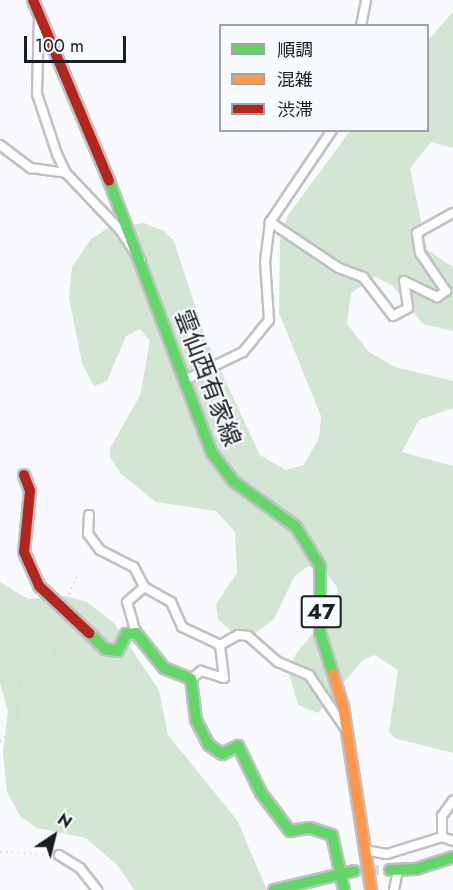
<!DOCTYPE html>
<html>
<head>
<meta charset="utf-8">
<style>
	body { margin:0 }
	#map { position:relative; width:453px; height:890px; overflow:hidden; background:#f8fafd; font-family:Jost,"Noto Sans JP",sans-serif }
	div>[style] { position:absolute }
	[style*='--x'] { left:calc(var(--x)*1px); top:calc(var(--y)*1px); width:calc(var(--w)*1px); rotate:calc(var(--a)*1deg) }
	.forest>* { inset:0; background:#d3e6d3 }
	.secondary-tunnel>* { height:10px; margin-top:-5px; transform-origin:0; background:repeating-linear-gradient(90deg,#d7d9dc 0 10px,transparent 0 15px) }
	.path>* { height:1.5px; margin-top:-0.75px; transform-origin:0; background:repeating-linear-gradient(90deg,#d4d5d6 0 1.5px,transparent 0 6px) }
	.roads { filter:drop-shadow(2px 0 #bfc1c4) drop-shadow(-2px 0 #bfc1c4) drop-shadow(0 2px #bfc1c4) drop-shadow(0 -2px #bfc1c4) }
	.street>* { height:8px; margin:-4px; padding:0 4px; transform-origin:4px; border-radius:4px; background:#fefeff }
	.fast>* { height:10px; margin:-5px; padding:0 5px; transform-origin:5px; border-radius:5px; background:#63d668 }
	.slow>* { height:10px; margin:-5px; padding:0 5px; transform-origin:5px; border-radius:5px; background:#ff974d }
	.jam>* { height:10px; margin:-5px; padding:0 5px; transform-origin:5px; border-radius:5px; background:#b3261e }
	span { translate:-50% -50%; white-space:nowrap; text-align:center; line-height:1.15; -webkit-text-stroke:4.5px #f7fafe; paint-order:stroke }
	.shield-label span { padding:2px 4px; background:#f7fafe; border:2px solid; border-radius:4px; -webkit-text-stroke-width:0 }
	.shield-label { font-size:22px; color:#1a1d21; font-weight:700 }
	.street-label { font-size:24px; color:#1a1d21 }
	.legend { position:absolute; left:219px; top:24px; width:210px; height:108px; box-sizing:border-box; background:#f7fafe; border:2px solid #9fa2a6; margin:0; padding:8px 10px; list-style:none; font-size:18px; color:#1a1d21 }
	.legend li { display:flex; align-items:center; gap:12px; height:30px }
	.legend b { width:30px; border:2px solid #9fa2a6 }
	.north { position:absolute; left:24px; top:806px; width:60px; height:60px; -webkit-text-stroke:4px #f7fafe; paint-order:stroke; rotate:35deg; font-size:16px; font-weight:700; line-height:24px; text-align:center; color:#1a1d21 }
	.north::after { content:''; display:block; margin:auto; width:21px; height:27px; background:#1a1d21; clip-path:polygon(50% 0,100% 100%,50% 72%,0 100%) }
	.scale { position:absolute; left:24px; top:36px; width:102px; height:27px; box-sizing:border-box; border:3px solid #1a1d21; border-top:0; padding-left:8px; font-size:18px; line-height:21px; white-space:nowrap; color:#1a1d21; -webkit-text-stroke:4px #f7fafe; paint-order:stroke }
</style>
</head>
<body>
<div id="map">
	<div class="forest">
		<i style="clip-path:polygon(453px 12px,453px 148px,431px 142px,410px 168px,427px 250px,453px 267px,453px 331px,423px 324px,392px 285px,375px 277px,351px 293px,347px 324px,369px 352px,395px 367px,453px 381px,453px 408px,419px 420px,402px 452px,453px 466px,453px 753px,394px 738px,389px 732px,398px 670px,375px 655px,363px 660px,318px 713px,298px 705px,289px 673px,293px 658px,337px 602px,337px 587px,326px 573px,308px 566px,294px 577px,274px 619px,251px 636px,232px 632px,218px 619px,216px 604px,237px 573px,235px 532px,216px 511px,156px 502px,121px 474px,110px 457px,110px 448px,140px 396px,150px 341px,140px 329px,126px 336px,107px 381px,94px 386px,82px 363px,69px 298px,72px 267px,91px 239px,108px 228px,144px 223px,164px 231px,174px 241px,205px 337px,260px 455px,286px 470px,304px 465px,319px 438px,321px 416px,279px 313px,280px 240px,288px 215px,350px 131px,428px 130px,428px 40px)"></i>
		<i style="clip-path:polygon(0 582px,28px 599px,65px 596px,87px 602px,114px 623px,159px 690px,168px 735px,237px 820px,267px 890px,134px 890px,118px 866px,86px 838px,37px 828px,20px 816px,7px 792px,3px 752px,8px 712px,0 683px)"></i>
	</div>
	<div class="secondary-tunnel">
		<i style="--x:354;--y:871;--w:36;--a:-2"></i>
	</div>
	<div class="path">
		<i style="--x:66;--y:600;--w:29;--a:-65"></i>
		<i style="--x:0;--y:742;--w:23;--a:-47"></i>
		<i style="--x:16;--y:725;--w:41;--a:-85.8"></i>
		<i style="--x:19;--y:684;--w:41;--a:-32.2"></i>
		<i style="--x:54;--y:662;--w:44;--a:-80.8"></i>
		<i style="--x:0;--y:852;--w:52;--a:3.3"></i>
	</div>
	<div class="roads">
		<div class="street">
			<i style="--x:39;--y:17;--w:77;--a:91.5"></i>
			<i style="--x:37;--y:94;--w:63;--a:71.6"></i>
			<i style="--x:57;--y:154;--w:21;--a:65"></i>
			<i style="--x:66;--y:173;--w:79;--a:46.5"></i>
			<i style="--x:120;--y:230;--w:37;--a:56"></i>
			<i style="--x:361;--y:26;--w:26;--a:-79"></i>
			<i style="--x:0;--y:145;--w:39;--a:37"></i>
			<i style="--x:31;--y:168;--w:35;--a:8"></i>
			<i style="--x:270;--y:222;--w:83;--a:33.7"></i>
			<i style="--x:339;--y:268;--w:26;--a:21"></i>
			<i style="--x:363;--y:277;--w:49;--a:52.4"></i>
			<i style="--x:393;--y:316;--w:17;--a:-28"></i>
			<i style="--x:408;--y:308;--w:27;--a:-98"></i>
			<i style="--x:404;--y:281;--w:37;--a:26"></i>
			<i style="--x:437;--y:297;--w:11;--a:-34"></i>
			<i style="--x:446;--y:291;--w:46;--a:-124.4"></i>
			<i style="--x:420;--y:253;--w:20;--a:-99"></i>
			<i style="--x:417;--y:233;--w:41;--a:-29.1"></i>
			<i style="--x:185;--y:380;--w:64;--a:-25.8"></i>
			<i style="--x:243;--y:352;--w:41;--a:-50.9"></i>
			<i style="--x:269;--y:320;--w:58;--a:-93.9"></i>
			<i style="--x:265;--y:262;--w:40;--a:-82.9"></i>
			<i style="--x:270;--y:222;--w:111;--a:-56"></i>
			<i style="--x:89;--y:515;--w:19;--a:93"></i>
			<i style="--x:88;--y:534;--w:20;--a:53"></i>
			<i style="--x:100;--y:550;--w:38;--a:27"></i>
			<i style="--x:134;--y:567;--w:22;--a:63"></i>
			<i style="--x:144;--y:587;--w:31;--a:29"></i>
			<i style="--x:171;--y:602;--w:27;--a:66"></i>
			<i style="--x:182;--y:627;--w:42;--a:25.3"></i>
			<i style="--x:220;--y:645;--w:21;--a:-29"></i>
			<i style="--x:238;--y:635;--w:10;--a:6"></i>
			<i style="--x:248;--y:636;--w:40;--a:41"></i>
			<i style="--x:278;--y:662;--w:34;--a:23"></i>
			<i style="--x:309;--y:675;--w:68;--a:55.8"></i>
			<i style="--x:136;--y:633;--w:32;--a:-106"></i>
			<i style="--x:127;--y:602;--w:23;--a:-41"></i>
			<i style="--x:191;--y:679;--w:13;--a:-39"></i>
			<i style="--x:201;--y:671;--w:24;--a:17"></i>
			<i style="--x:224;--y:678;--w:33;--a:-97"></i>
			<i style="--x:442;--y:837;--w:12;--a:20"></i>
			<i style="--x:364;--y:850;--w:23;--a:10"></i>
			<i style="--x:387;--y:854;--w:58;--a:-17.2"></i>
			<i style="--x:442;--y:837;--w:21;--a:-90"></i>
			<i style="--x:442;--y:816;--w:19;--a:-55"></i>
			<i style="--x:59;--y:855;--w:25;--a:32"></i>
			<i style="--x:80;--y:868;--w:28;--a:52"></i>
			<i style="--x:394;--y:890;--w:20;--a:-79"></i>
		</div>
		<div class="fast">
			<i style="--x:109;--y:181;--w:291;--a:69.3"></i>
			<i style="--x:212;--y:453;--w:35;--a:53"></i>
			<i style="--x:233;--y:481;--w:78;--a:36.1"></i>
			<i style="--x:296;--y:527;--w:46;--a:58.4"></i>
			<i style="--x:320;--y:566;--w:67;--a:90"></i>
			<i style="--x:320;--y:633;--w:43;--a:72.4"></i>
			<i style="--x:89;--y:633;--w:23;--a:45"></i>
			<i style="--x:105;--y:649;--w:13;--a:9"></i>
			<i style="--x:118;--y:651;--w:19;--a:-65"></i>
			<i style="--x:126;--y:634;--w:10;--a:-6"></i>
			<i style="--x:136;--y:633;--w:45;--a:51.3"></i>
			<i style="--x:164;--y:668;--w:29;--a:22"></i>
			<i style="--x:191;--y:679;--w:41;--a:83"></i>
			<i style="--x:196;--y:720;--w:28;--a:63"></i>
			<i style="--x:209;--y:745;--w:16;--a:35"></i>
			<i style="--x:222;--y:754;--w:18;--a:-27"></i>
			<i style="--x:238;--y:746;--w:52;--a:63.9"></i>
			<i style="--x:261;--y:793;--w:48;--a:52.7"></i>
			<i style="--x:290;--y:831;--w:20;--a:-9"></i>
			<i style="--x:310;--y:828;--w:23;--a:18"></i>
			<i style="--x:332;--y:835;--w:56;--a:77.7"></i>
			<i style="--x:390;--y:870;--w:26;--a:-2"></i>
			<i style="--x:416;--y:869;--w:39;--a:-18"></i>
			<i style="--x:274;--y:890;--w:82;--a:-13.4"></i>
		</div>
		<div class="slow">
			<i style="--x:333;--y:674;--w:34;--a:73"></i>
			<i style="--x:343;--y:706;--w:186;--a:81.3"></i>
		</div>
		<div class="jam">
			<i style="--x:33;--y:0;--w:196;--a:67.2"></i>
			<i style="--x:24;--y:475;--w:17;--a:69"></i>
			<i style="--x:30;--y:491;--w:61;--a:95.6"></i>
			<i style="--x:24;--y:552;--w:37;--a:66"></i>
			<i style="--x:39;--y:586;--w:69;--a:43.2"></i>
		</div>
	</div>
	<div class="shield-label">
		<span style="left:321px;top:612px">47</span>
	</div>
	<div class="street-label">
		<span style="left:208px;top:378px;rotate:69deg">雲仙西有家線</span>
	</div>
	<ul class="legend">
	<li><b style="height:8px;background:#63d668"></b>順調</li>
	<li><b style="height:8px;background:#ff974d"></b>混雑</li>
	<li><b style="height:8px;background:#b3261e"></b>渋滞</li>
	</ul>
	<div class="north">N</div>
	<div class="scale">100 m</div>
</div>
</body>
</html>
